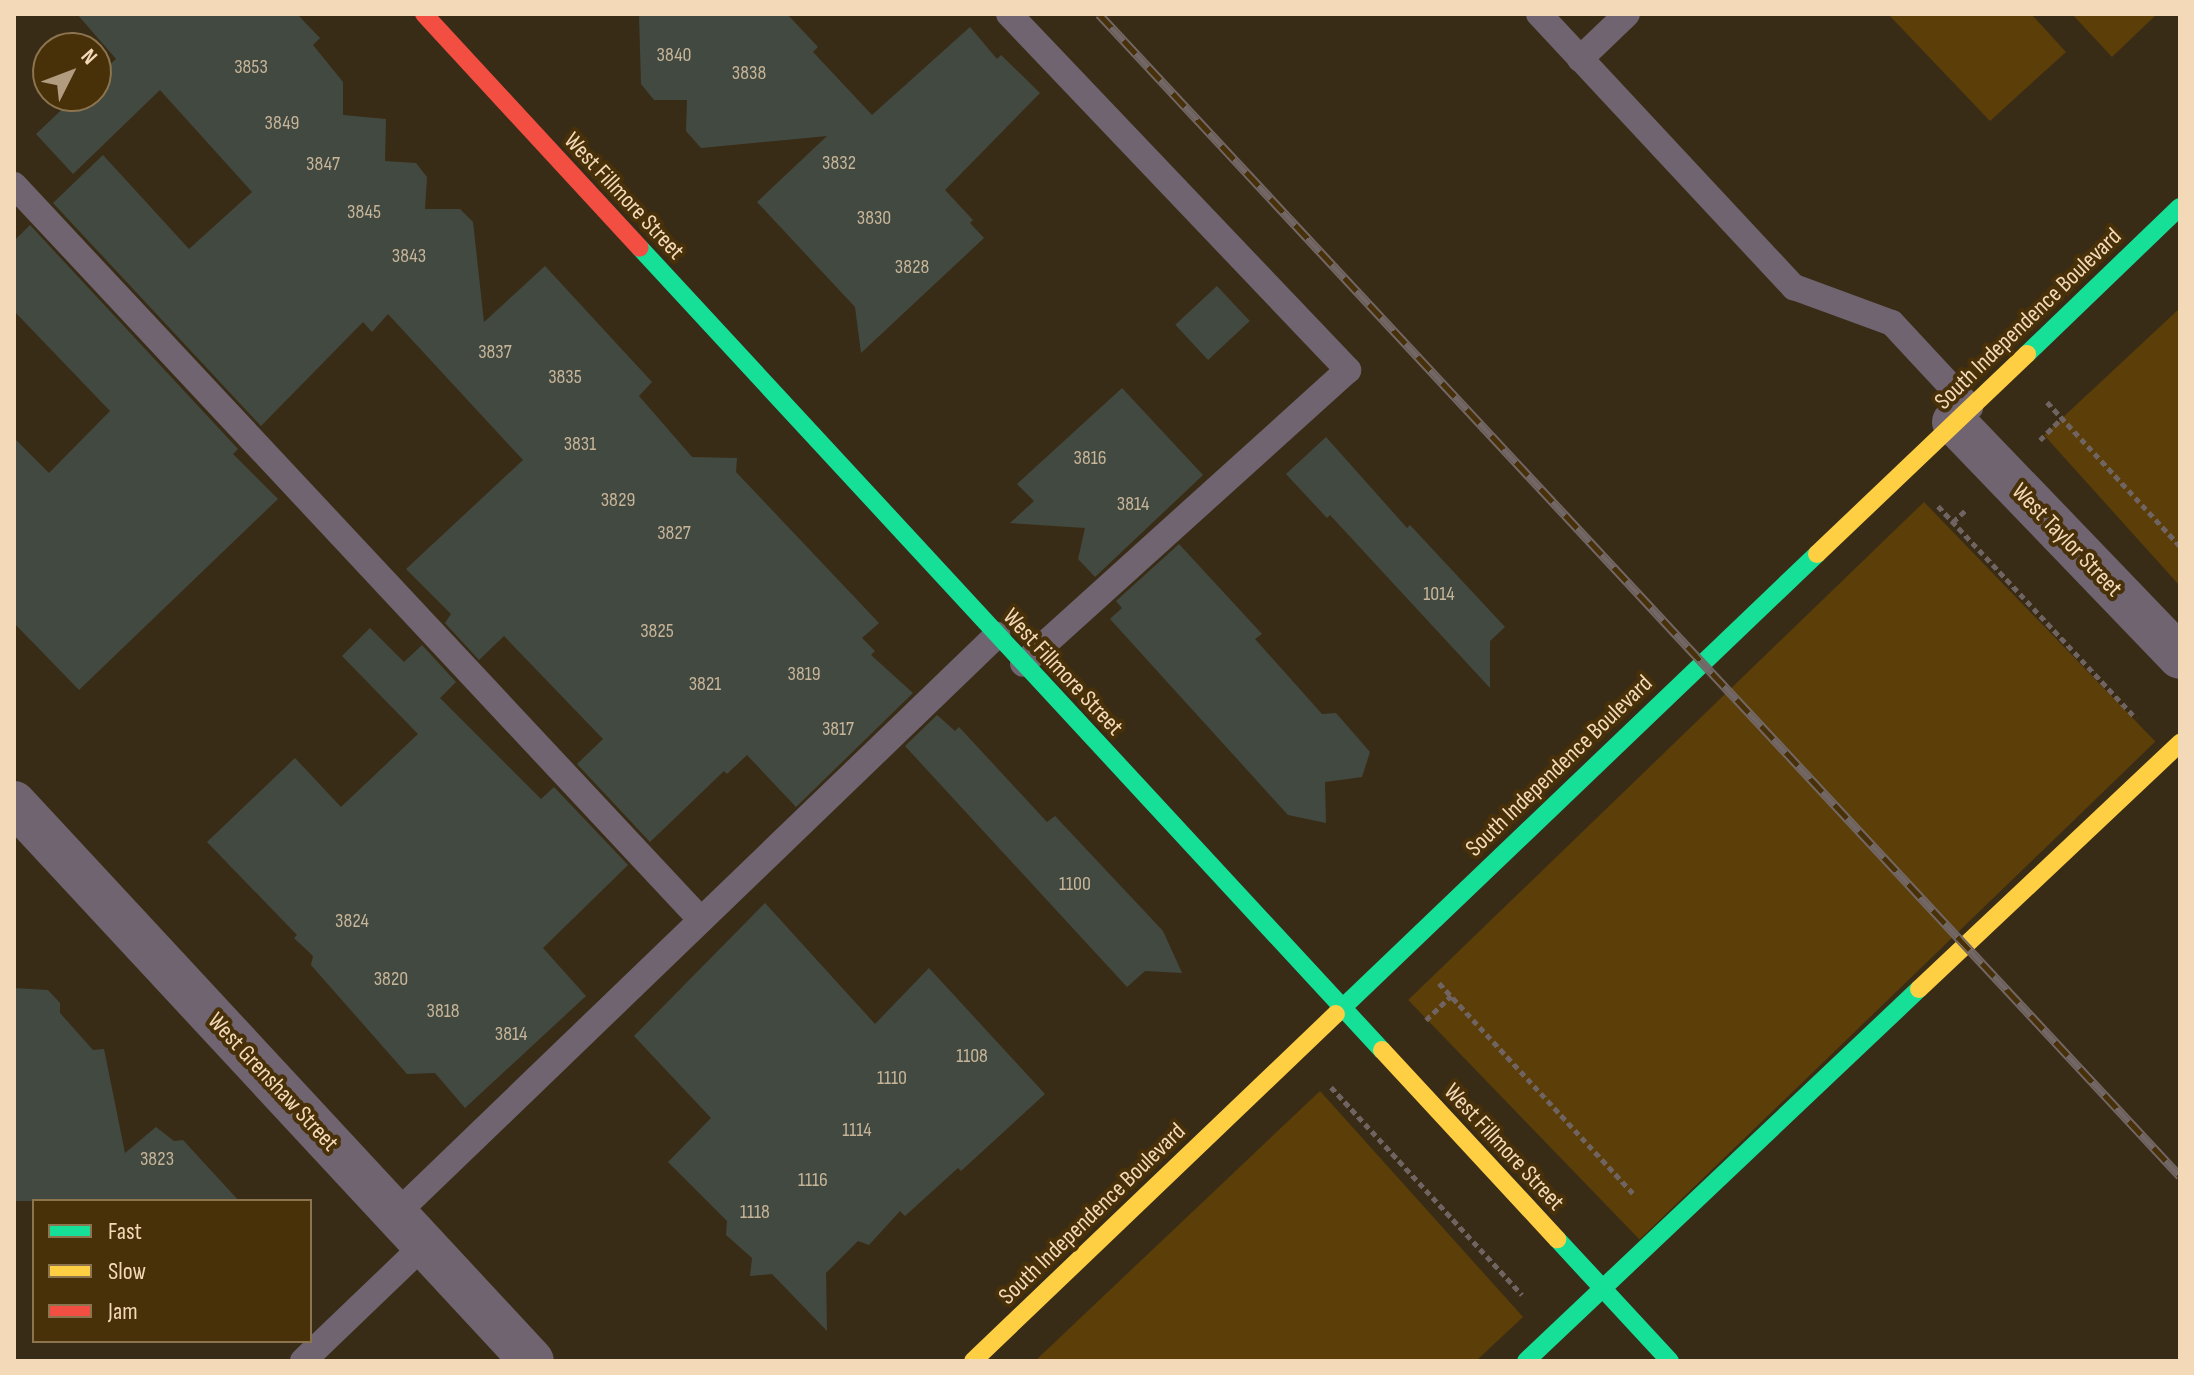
<!DOCTYPE html>
<html>
<head>
<meta charset="utf-8">
<style>
	body { margin:0 }
	#map { position:relative; width:2194px; height:1375px; overflow:hidden; background:#392c17; font-family:"Sofia Sans Condensed",sans-serif }
	div>[style] { position:absolute }
	[style*='--x'] { left:calc(var(--x)*1px); top:calc(var(--y)*1px); width:calc(var(--w)*1px); rotate:calc(var(--a)*1deg) }
	.green>* { inset:0; background:#5c3e08; transform-origin:0 0 }
	.building>* { inset:0; background:#424940; transform-origin:0 0 }
	.path>* { height:5px; margin-top:-2.5px; transform-origin:0; background:repeating-linear-gradient(90deg,#706462 0 6px,transparent 0 10px) }
	.lane>* { height:26px; margin:-13px; padding:0 13px; transform-origin:13px; border-radius:13px; background:#6f646f }
	.street>* { height:44px; margin:-22px; padding:0 22px; transform-origin:22px; border-radius:22px; background:#6f646f }
	.fast>* { height:18px; margin:-9px; padding:0 9px; transform-origin:9px; border-radius:9px; background:#16e098 }
	.slow>* { height:18px; margin:-9px; padding:0 9px; transform-origin:9px; border-radius:9px; background:#ffcf43 }
	.jam>* { height:18px; margin:-9px; padding:0 9px; transform-origin:9px; border-radius:9px; background:#f24e42 }
	.rail>* { height:9px; margin-top:-4.5px; transform-origin:0; background:repeating-linear-gradient(90deg,#483008 0 18px,#726764 0 36px); box-sizing:border-box; border-block:2px solid #726764 }
	span { translate:-50% -50%; white-space:nowrap; text-align:center; line-height:1.15; -webkit-text-stroke:8px #483008; paint-order:stroke }
	.number-label { font-size:20px; color:#c7b599 }
	.number-label span { -webkit-text-stroke-width:0 }
	.street-label { font-size:24px; color:#f3d9b7 }
	.frame { position:absolute; inset:0; border:16px solid #f3d9b7; pointer-events:none }
	.legend { position:absolute; left:32px; top:1199px; width:280px; height:144px; box-sizing:border-box; background:#483008; border:2px solid #8c744e; margin:0; padding:10px 14px; list-style:none; font-size:24px; color:#f3d9b7 }
	.legend li { display:flex; align-items:center; gap:16px; height:40px }
	.legend b { width:40px; border:2px solid #8c744e }
	.north { position:absolute; left:32px; top:32px; width:80px; height:80px; box-sizing:border-box; background:#483008; border:2px solid #8c744e; border-radius:50%; rotate:48deg; font-size:22px; font-weight:700; line-height:32px; text-align:center; color:#f3d9b7 }
	.north::after { content:''; display:block; margin:auto; width:28px; height:36px; background:#b29c7f; clip-path:polygon(50% 0,100% 100%,50% 72%,0 100%) }
</style>
</head>
<body>
<div id="map">
	<div class="green">
		<i style="clip-path:polygon(1888px 14px,2031px 14px,2066px 52px,1990px 121px)"></i>
		<i style="clip-path:polygon(2072px 14px,2157px 14px,2112px 57px)"></i>
		<i style="clip-path:polygon(2180px 308px,2180px 586px,2044px 435px)"></i>
		<i style="left:1924px;top:502px;width:333px;height:717px;rotate:46deg"></i>
		<i style="clip-path:polygon(1320px 1091px,1523px 1317px,1476px 1361px,1035px 1361px)"></i>
	</div>
	<div class="building">
		<i style="clip-path:polygon(77px 14px,297px 14px,320px 38px,313px 45px,343px 82px,343px 115px,386px 119px,385px 161px,416px 163px,427px 177px,425px 209px,460px 209px,473px 222px,484px 322px,545px 266px,652px 382px,639px 396px,692px 457px,737px 458px,736px 472px,879px 623px,862px 638px,875px 651px,871px 655px,913px 693px,796px 807px,747px 755px,727px 774px,724px 771px,650px 842px,577px 764px,603px 739px,504px 636px,479px 660px,445px 623px,451px 614px,406px 569px,523px 460px,388px 314px,372px 332px,363px 322px,261px 426px,53px 203px,103px 155px,189px 249px,252px 192px,160px 90px,73px 174px,36px 134px,76px 96px,96px 96px,96px 77px,116px 59px)"></i>
		<i style="clip-path:polygon(639px 14px,787px 14px,818px 47px,813px 52px,872px 115px,970px 27px,997px 59px,1001px 55px,1040px 93px,945px 190px,973px 220px,970px 223px,984px 238px,861px 353px,855px 307px,757px 202px,827px 136px,701px 148px,686px 131px,687px 100px,654px 100px,641px 84px)"></i>
		<i style="clip-path:polygon(30px 225px,238px 449px,233px 454px,278px 499px,79px 690px,14px 623px,14px 438px,49px 473px,110px 411px,14px 311px,14px 241px)"></i>
		<i style="left:1217px;top:286px;width:48px;height:57px;rotate:47deg"></i>
		<i style="clip-path:polygon(1122px 388px,1203px 475px,1095px 577px,1078px 559px,1085px 528px,1010px 523px,1034px 501px,1017px 484px)"></i>
		<i style="clip-path:polygon(1326px 437px,1407px 528px,1410px 525px,1505px 627px,1490px 641px,1490px 688px,1330px 515px,1327px 518px,1286px 474px)"></i>
		<i style="clip-path:polygon(1179px 544px,1262px 634px,1255px 639px,1322px 714px,1336px 713px,1370px 752px,1362px 777px,1325px 782px,1326px 823px,1288px 815px,1110px 619px,1122px 608px,1116px 601px)"></i>
		<i style="clip-path:polygon(370px 628px,404px 662px,422px 645px,456px 682px,440px 698px,541px 799px,554px 787px,628px 865px,543px 948px,586px 996px,465px 1108px,435px 1073px,407px 1074px,311px 965px,313px 956px,294px 938px,297px 935px,207px 842px,295px 758px,341px 807px,418px 734px,342px 656px)"></i>
		<i style="clip-path:polygon(937px 715px,955px 731px,959px 727px,1047px 822px,1055px 816px,1163px 931px,1182px 973px,1145px 971px,1127px 987px,905px 746px)"></i>
		<i style="clip-path:polygon(765px 903px,875px 1024px,929px 968px,1045px 1094px,961px 1171px,958px 1168px,905px 1216px,900px 1211px,869px 1245px,858px 1241px,826px 1273px,827px 1331px,772px 1274px,750px 1276px,752px 1258px,726px 1235px,727px 1221px,668px 1162px,711px 1118px,634px 1036px)"></i>
		<i style="clip-path:polygon(14px 988px,48px 990px,60px 1003px,60px 1013px,93px 1050px,104px 1049px,125px 1153px,156px 1127px,174px 1141px,183px 1140px,239px 1201px,14px 1201px)"></i>
	</div>
	<div class="path">
		<i style="--x:2047;--y:402;--w:196;--a:47.3"></i>
		<i style="--x:2040;--y:440;--w:31;--a:-45"></i>
		<i style="--x:1938;--y:506;--w:290;--a:47"></i>
		<i style="--x:1953;--y:522;--w:19;--a:-43"></i>
		<i style="--x:1439;--y:983;--w:286;--a:47.3"></i>
		<i style="--x:1426;--y:1020;--w:35;--a:-44"></i>
		<i style="--x:1331;--y:1087;--w:282;--a:47.4"></i>
	</div>
	<div class="lane">
		<i style="--x:1009;--y:14;--w:492;--a:46.4"></i>
		<i style="--x:1348;--y:370;--w:438;--a:137.9"></i>
		<i style="--x:1539;--y:14;--w:374;--a:47"></i>
		<i style="--x:1794;--y:287;--w:104;--a:20.2"></i>
		<i style="--x:1892;--y:323;--w:115;--a:47.1"></i>
		<i style="--x:1580;--y:59;--w:65;--a:-43.8"></i>
		<i style="--x:14;--y:185;--w:1006;--a:46.93"></i>
		<i style="--x:396;--y:1214;--w:835;--a:-43.93"></i>
		<i style="--x:303;--y:1361;--w:168;--a:-43.8"></i>
	</div>
	<div class="street">
		<i style="--x:1954;--y:422;--w:326;--a:46.1"></i>
		<i style="--x:14;--y:803;--w:761;--a:47.13"></i>
	</div>
	<div class="fast">
		<i style="--x:640;--y:248;--w:1093;--a:47.23"></i>
		<i style="--x:2027;--y:354;--w:212;--a:-43.9"></i>
		<i style="--x:1336;--y:1014;--w:666;--a:-43.72"></i>
		<i style="--x:1557;--y:1239;--w:166;--a:47.2"></i>
		<i style="--x:1526;--y:1361;--w:541;--a:-43.43"></i>
	</div>
	<div class="slow">
		<i style="--x:1817;--y:554;--w:290;--a:-43.6"></i>
		<i style="--x:1919;--y:989;--w:359;--a:-43.3"></i>
		<i style="--x:1382;--y:1050;--w:258;--a:47.2"></i>
		<i style="--x:973;--y:1361;--w:502;--a:-43.71"></i>
	</div>
	<div class="jam">
		<i style="--x:424;--y:14;--w:318;--a:47.3"></i>
	</div>
	<div class="rail">
		<i style="--x:1099;--y:14;--w:1587;--a:47.07"></i>
	</div>
	<div class="number-label">
		<span style="left:674px;top:55px">3840</span>
		<span style="left:251px;top:67px">3853</span>
		<span style="left:749px;top:73px">3838</span>
		<span style="left:282px;top:123px">3849</span>
		<span style="left:839px;top:163px">3832</span>
		<span style="left:323px;top:164px">3847</span>
		<span style="left:364px;top:212px">3845</span>
		<span style="left:874px;top:218px">3830</span>
		<span style="left:409px;top:256px">3843</span>
		<span style="left:912px;top:267px">3828</span>
		<span style="left:495px;top:352px">3837</span>
		<span style="left:565px;top:377px">3835</span>
		<span style="left:580px;top:444px">3831</span>
		<span style="left:1090px;top:458px">3816</span>
		<span style="left:618px;top:500px">3829</span>
		<span style="left:1133px;top:504px">3814</span>
		<span style="left:674px;top:533px">3827</span>
		<span style="left:1439px;top:594px">1014</span>
		<span style="left:657px;top:631px">3825</span>
		<span style="left:804px;top:674px">3819</span>
		<span style="left:705px;top:684px">3821</span>
		<span style="left:838px;top:729px">3817</span>
		<span style="left:1075px;top:884px">1100</span>
		<span style="left:352px;top:921px">3824</span>
		<span style="left:391px;top:979px">3820</span>
		<span style="left:443px;top:1011px">3818</span>
		<span style="left:511px;top:1034px">3814</span>
		<span style="left:972px;top:1056px">1108</span>
		<span style="left:892px;top:1078px">1110</span>
		<span style="left:857px;top:1130px">1114</span>
		<span style="left:157px;top:1159px">3823</span>
		<span style="left:813px;top:1180px">1116</span>
		<span style="left:755px;top:1212px">1118</span>
	</div>
	<div class="street-label">
		<span style="left:624px;top:196px;rotate:47deg">West Fillmore Street</span>
		<span style="left:2028px;top:319px;rotate:-44deg">South Independence Boulevard</span>
		<span style="left:2067px;top:540px;rotate:46deg">West Taylor Street</span>
		<span style="left:1063px;top:672px;rotate:47deg">West Fillmore Street</span>
		<span style="left:1559px;top:766px;rotate:-44deg">South Independence Boulevard</span>
		<span style="left:273px;top:1082px;rotate:47deg">West Grenshaw Street</span>
		<span style="left:1504px;top:1147px;rotate:47deg">West Fillmore Street</span>
		<span style="left:1092px;top:1214px;rotate:-44deg">South Independence Boulevard</span>
	</div>
	<div class="frame"></div>
	<ul class="legend">
	<li><b style="height:10px;background:#16e098"></b>Fast</li>
	<li><b style="height:10px;background:#ffcf43"></b>Slow</li>
	<li><b style="height:10px;background:#f24e42"></b>Jam</li>
	</ul>
	<div class="north">N</div>
</div>
</body>
</html>
